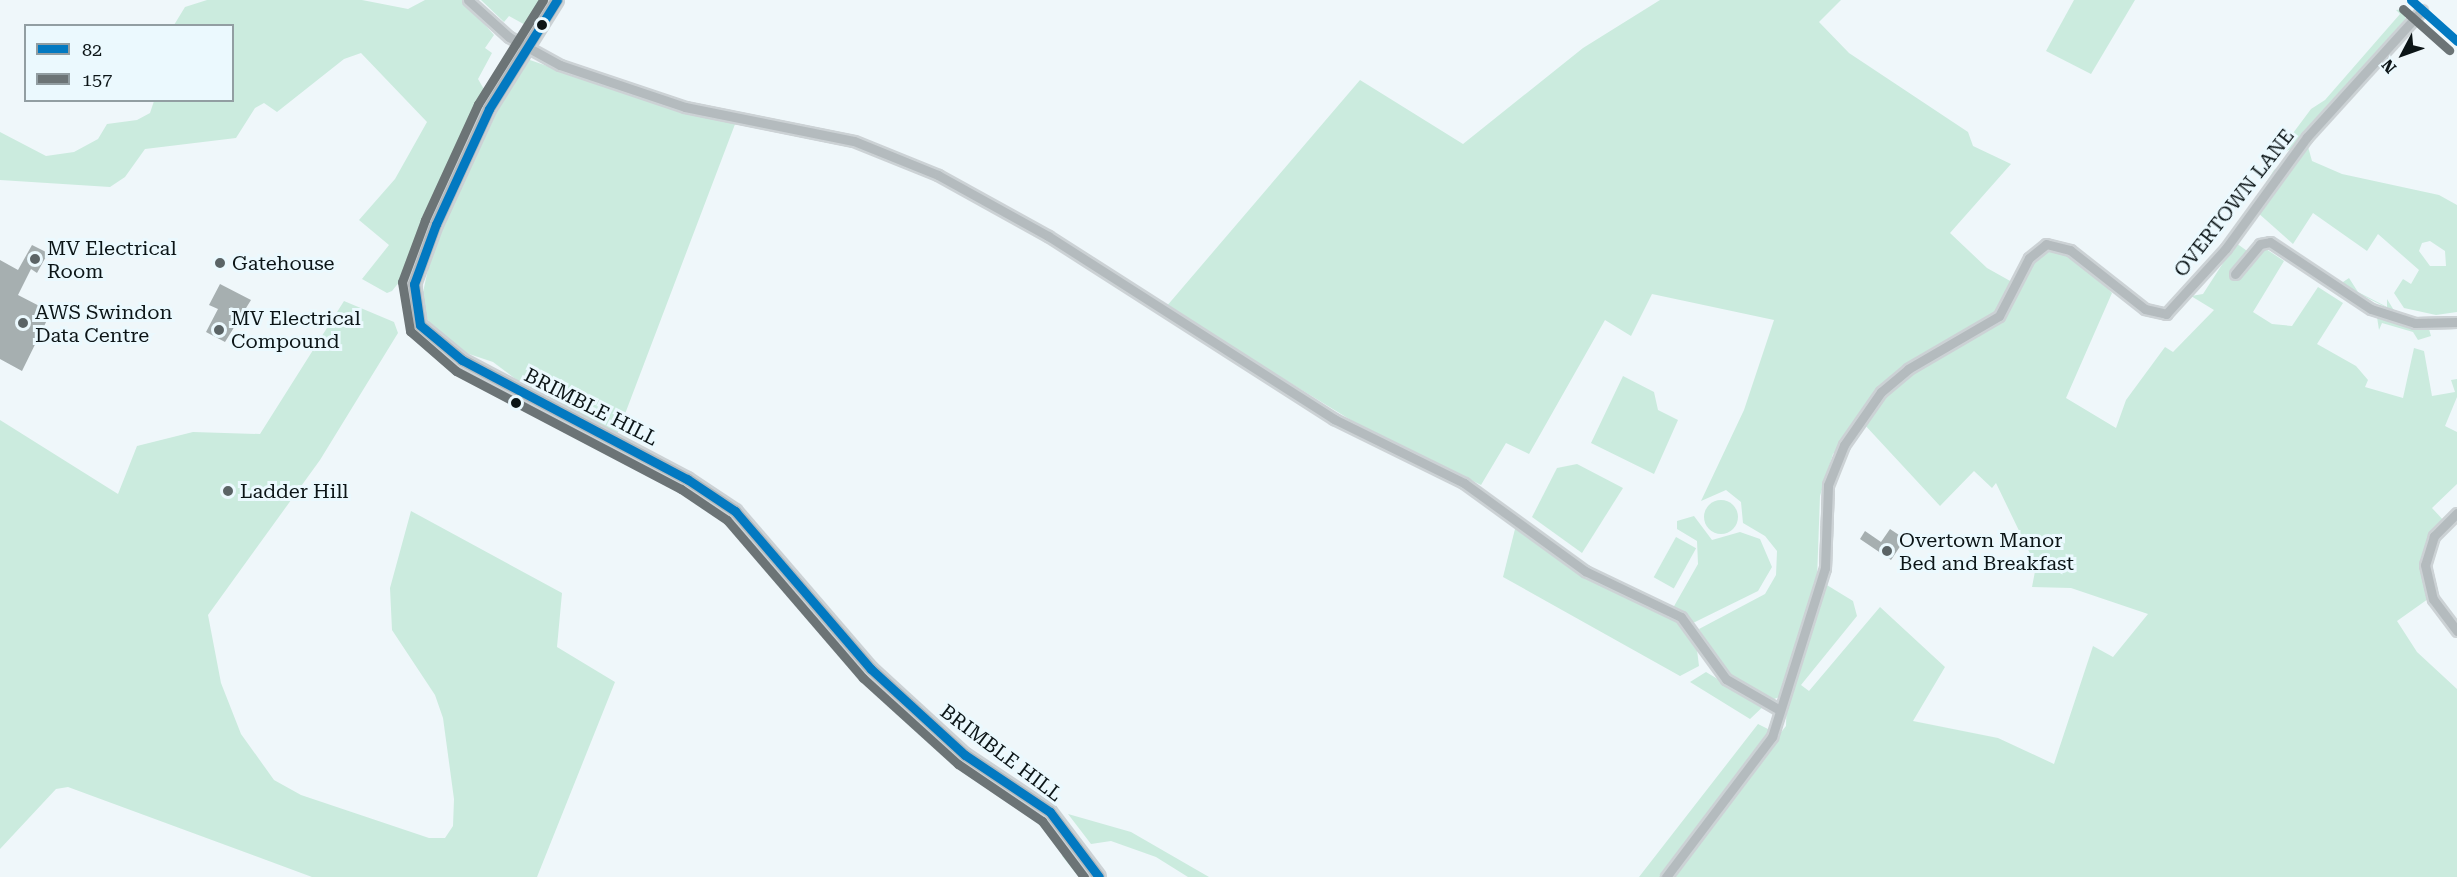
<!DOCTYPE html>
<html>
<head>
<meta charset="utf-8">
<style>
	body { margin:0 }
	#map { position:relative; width:2457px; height:877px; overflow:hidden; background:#eff7fa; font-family:"Roboto Serif",serif }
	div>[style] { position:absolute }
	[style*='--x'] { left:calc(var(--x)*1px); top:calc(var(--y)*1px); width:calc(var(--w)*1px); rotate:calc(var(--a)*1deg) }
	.green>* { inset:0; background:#cbebde; transform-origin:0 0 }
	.round { border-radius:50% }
	.building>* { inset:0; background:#a6afb0 }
	.roads { filter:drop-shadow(2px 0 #ccd2d5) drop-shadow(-2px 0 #ccd2d5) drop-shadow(0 2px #ccd2d5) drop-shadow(0 -2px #ccd2d5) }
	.minor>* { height:9px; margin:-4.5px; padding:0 4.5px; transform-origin:4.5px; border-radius:4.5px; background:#b4bbbe }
	.secondary>* { height:12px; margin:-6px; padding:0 6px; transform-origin:6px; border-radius:6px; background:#b3babe }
	.bus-1>* { height:9px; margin:-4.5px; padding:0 4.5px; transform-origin:4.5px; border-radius:4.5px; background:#0279c1 }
	.bus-2>* { height:9px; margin:-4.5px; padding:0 4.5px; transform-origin:4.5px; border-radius:4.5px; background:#6c7476 }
	.dots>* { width:16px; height:16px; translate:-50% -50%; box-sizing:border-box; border:3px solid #ebf9fe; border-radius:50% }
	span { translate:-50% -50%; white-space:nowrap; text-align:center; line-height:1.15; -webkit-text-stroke:6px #ebf9fe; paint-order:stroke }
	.street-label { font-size:20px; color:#0c1517 }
	.poi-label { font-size:20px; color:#0c1517 }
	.left { translate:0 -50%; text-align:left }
	.legend { position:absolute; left:24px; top:24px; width:210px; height:78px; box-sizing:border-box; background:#ebf9fe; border:2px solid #929ea2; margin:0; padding:8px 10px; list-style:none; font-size:18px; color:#0c1517 }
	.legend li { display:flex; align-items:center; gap:12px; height:30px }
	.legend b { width:30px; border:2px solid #929ea2 }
	.north { position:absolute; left:2373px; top:24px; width:60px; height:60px; -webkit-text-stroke:4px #ebf9fe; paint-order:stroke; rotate:229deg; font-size:16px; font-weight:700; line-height:24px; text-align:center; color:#0c1517 }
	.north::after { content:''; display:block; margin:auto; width:21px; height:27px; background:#0c1517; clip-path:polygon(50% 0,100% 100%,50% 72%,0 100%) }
</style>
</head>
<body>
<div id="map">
	<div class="green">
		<i style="clip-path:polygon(207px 0,362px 0,408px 9px,425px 0,463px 0,494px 35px,485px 48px,492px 53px,478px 79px,485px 91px,466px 144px,412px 266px,392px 291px,387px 293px,362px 279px,389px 245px,359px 220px,395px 179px,427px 122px,361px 53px,344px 59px,277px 112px,264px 103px,255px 108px,236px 138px,145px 149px,125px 177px,110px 187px,0 180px,0 132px,46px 156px,74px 152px,98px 139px,107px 124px,137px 120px,150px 113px,154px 101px,232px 100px,232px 26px,174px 25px,185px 7px)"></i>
		<i style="clip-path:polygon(481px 0,548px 0,529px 27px,509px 16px,504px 22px)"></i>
		<i style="clip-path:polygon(evenodd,1660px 0,1841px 0,1819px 22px,1849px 53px,1968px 132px,1973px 146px,2011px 164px,1950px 233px,1987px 268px,2012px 282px,1998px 311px,2008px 310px,2038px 252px,2048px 247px,2060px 248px,2093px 271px,2112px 293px,2066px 398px,2116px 428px,2126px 400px,2165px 347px,2173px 352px,2214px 310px,2191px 296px,2203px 294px,2236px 243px,2257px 258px,2266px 249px,2284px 261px,2253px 312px,2272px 324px,2292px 326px,2318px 287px,2343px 303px,2317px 344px,2356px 366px,2368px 380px,2365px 387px,2403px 398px,2414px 348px,2424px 351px,2432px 396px,2455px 392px,2451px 380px,2457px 379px,2457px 397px,2445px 426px,2457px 432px,2457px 484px,2432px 508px,2446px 523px,2422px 561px,2428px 599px,2397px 621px,2417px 652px,2457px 689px,2457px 877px,1639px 877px,1758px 724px,1770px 730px,1765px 752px,1786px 726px,1787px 694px,1769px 701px,1750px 719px,1690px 682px,1706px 672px,1731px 687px,1699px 629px,1765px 594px,1776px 575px,1777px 551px,1765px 536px,1743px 523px,1741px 502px,1726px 490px,1701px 501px,1744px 410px,1774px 320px,1652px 294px,1631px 336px,1605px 320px,1529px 454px,1506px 443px,1481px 485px,1354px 422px,1166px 307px,1360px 80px,1463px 144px,1583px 48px,1660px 0,1863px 423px,1940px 506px,1974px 471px,1992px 488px,1996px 483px,2036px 566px,2032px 587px,2071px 588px,2148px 614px,2113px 657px,2093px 646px,2054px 764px,1998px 738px,1913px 721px,1945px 667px,1880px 607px,1809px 691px,1801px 685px,1857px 616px,1853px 601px,1817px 579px,1820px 496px,1833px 454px,1863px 423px)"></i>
		<i style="clip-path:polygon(2074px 0,2135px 0,2091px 74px,2046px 51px)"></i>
		<i style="clip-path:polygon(2403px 9px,2406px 20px,2398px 30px,2291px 149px,2276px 156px,2311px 109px,2325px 100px,2400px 14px,2396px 10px)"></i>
		<i style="clip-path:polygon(527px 59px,660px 105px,737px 119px,617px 435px,530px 390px,493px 362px,460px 351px,435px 332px,420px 306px,432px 251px,505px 94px)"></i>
		<i style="clip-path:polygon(evenodd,2307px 143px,2312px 161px,2342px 174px,2439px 195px,2457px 205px,2457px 312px,2436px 315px,2404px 308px,2394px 293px,2403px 279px,2411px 284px,2419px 270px,2378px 234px,2367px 251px,2313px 213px,2293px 244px,2257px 212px,2253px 203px,2274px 170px,2307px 143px,2430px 241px,2445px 251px,2446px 266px,2430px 266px,2419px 251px,2422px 243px,2430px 241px)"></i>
		<i style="clip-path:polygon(2349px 278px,2358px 292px,2387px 307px,2387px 299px,2395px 312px,2340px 284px)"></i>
		<i style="clip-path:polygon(344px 301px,394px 322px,398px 333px,320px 460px,208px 615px,221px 683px,241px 734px,274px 780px,301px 795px,429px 838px,445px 838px,453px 826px,454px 799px,443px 718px,435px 695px,392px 630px,390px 588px,411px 511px,562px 593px,557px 647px,615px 682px,537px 877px,312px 877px,68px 787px,56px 789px,0 849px,0 420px,118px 494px,137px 446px,193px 432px,260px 434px)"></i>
		<i style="clip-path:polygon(2377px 317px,2429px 329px,2431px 336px,2418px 340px,2413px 332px,2382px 323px,2379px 330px)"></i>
		<i style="clip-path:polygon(1623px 376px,1654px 392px,1658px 410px,1678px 420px,1654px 474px,1591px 443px)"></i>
		<i style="clip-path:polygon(1577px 464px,1623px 488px,1582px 553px,1532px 517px,1557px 468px)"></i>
		<i class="round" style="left:1704px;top:500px;width:34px;height:34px"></i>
		<i style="clip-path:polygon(1694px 516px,1712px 540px,1740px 532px,1760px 539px,1772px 567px,1758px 591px,1693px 623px,1673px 608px,1698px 564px,1697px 541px,1677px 529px,1677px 521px)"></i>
		<i style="clip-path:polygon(1517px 521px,1553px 549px,1682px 623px,1696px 642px,1699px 666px,1680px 676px,1503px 577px)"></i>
		<i style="left:1676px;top:537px;width:23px;height:46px;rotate:29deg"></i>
		<i style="clip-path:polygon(1068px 814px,1131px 832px,1209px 877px,1188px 877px,1156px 857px,1111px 841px,1091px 844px)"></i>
		<i style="clip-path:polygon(1067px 851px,1079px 856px,1091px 877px,1079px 877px,1062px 856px)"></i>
	</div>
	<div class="building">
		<i style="clip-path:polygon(32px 245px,48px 253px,37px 273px,31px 269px,18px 295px,51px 312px,22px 371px,0 359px,0 260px,18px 270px)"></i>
		<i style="clip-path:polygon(220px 284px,251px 300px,225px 342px,206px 332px,218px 309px,209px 305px)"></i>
		<i style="clip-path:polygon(1890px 529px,1905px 539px,1891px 560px,1860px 539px,1865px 531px,1881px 542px)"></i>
	</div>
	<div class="roads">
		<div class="minor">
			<i style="--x:468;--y:0;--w:55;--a:42.1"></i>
			<i style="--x:509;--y:37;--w:58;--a:28.8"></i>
			<i style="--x:560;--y:65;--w:132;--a:18.6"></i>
			<i style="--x:685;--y:107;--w:172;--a:11.4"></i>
			<i style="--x:854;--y:141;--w:91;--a:22"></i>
			<i style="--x:938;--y:175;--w:126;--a:29"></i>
			<i style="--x:1048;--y:236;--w:340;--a:32.6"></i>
			<i style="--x:1334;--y:419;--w:145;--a:26.2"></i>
			<i style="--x:1464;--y:483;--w:150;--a:36"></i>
			<i style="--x:1585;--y:571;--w:106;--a:25.6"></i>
			<i style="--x:1681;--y:617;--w:77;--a:54"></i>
			<i style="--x:1726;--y:679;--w:60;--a:30"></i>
			<i style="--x:2235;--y:274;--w:39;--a:-50"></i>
			<i style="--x:2260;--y:244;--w:10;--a:-11"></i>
			<i style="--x:2270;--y:242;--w:121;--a:33.6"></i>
			<i style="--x:2371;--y:309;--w:46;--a:17.7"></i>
			<i style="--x:2415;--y:323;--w:42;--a:-1.4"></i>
			<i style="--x:2457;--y:513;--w:33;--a:135"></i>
			<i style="--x:2434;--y:536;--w:30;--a:107"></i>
			<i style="--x:2425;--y:565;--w:35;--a:77"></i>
			<i style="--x:2433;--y:599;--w:40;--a:53"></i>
			<i style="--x:1666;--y:877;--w:176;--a:-52.9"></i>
			<i style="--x:1772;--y:737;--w:177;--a:-72.6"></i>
			<i style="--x:1825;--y:568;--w:83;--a:-87.9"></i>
			<i style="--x:1828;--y:485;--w:43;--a:-68.2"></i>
			<i style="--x:1844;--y:445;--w:65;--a:-55.1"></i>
			<i style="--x:1881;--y:392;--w:35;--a:-40"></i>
			<i style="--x:1908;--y:369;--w:105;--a:-30.2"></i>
			<i style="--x:1999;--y:316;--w:65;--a:-62.7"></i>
			<i style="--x:2029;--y:258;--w:22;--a:-39"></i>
			<i style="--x:2046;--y:244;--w:25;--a:14"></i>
			<i style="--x:2070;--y:250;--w:95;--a:38.2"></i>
			<i style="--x:2145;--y:309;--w:22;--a:13"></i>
			<i style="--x:2166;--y:314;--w:89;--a:-47.7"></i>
			<i style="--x:2226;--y:248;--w:137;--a:-53.9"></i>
			<i style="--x:2307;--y:137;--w:171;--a:-47.8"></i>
		</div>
		<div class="secondary">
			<i style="--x:557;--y:0;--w:128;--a:122"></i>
			<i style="--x:489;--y:109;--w:127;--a:114.7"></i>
			<i style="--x:436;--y:224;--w:64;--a:110.1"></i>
			<i style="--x:414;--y:284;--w:41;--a:81.7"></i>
			<i style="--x:420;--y:325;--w:55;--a:39.8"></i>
			<i style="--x:462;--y:360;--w:255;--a:27.9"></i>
			<i style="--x:687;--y:479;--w:58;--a:33.7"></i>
			<i style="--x:735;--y:511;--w:208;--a:49.3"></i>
			<i style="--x:871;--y:669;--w:127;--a:42.5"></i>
			<i style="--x:965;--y:755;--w:102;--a:33.8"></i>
			<i style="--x:1050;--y:812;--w:81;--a:53"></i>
		</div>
	</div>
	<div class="bus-1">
		<i style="--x:557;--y:0;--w:128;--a:122"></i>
		<i style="--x:489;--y:109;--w:127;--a:114.7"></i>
		<i style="--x:436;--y:224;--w:64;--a:110.1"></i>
		<i style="--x:414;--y:284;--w:41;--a:81.7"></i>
		<i style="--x:420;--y:325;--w:55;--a:39.8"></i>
		<i style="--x:462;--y:360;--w:255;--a:27.9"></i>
		<i style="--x:687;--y:479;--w:58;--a:33.7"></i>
		<i style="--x:735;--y:511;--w:208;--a:49.3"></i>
		<i style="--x:871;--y:669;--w:127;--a:42.5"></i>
		<i style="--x:965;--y:755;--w:102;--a:33.8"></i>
		<i style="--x:1050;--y:812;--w:81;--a:53"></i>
		<i style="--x:2411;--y:0;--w:62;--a:41.7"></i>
	</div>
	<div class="bus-2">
		<i style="--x:543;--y:0;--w:123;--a:122"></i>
		<i style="--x:478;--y:104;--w:128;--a:114.6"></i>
		<i style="--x:425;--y:220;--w:66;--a:110.4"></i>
		<i style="--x:402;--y:282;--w:50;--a:80.7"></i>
		<i style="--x:410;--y:331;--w:61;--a:41"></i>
		<i style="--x:456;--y:371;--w:254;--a:27.7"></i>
		<i style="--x:681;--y:489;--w:55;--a:34"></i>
		<i style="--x:727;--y:520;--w:208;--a:49.3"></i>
		<i style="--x:863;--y:678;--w:128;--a:42.2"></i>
		<i style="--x:958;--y:764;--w:102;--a:34.2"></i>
		<i style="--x:1042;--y:821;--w:70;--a:53.1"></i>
		<i style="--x:2403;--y:9;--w:62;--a:41.7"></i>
	</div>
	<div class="dots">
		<i style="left:542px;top:25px;background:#0c1517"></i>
		<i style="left:35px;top:259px;background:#5b6466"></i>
		<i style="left:220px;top:263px;background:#5b6466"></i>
		<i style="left:23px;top:323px;background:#5b6466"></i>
		<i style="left:219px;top:330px;background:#5b6466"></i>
		<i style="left:516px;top:403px;background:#0c1517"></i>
		<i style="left:228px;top:491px;background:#5b6466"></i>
		<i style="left:1887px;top:551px;background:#5b6466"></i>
	</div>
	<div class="street-label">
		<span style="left:2234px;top:203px;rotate:-52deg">OVERTOWN LANE</span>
		<span style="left:591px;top:407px;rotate:27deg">BRIMBLE HILL</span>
		<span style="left:1001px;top:753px;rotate:37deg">BRIMBLE HILL</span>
	</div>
	<div class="poi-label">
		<span class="left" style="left:47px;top:260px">MV Electrical<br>Room</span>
		<span class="left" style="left:232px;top:263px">Gatehouse</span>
		<span class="left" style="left:35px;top:324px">AWS Swindon<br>Data Centre</span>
		<span class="left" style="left:231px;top:330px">MV Electrical<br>Compound</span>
		<span class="left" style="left:240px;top:491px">Ladder Hill</span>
		<span class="left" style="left:1899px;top:552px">Overtown Manor<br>Bed and Breakfast</span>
	</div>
	<ul class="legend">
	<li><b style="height:8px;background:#0279c1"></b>82</li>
	<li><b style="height:8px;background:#6c7476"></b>157</li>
	</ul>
	<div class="north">N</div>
</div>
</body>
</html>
